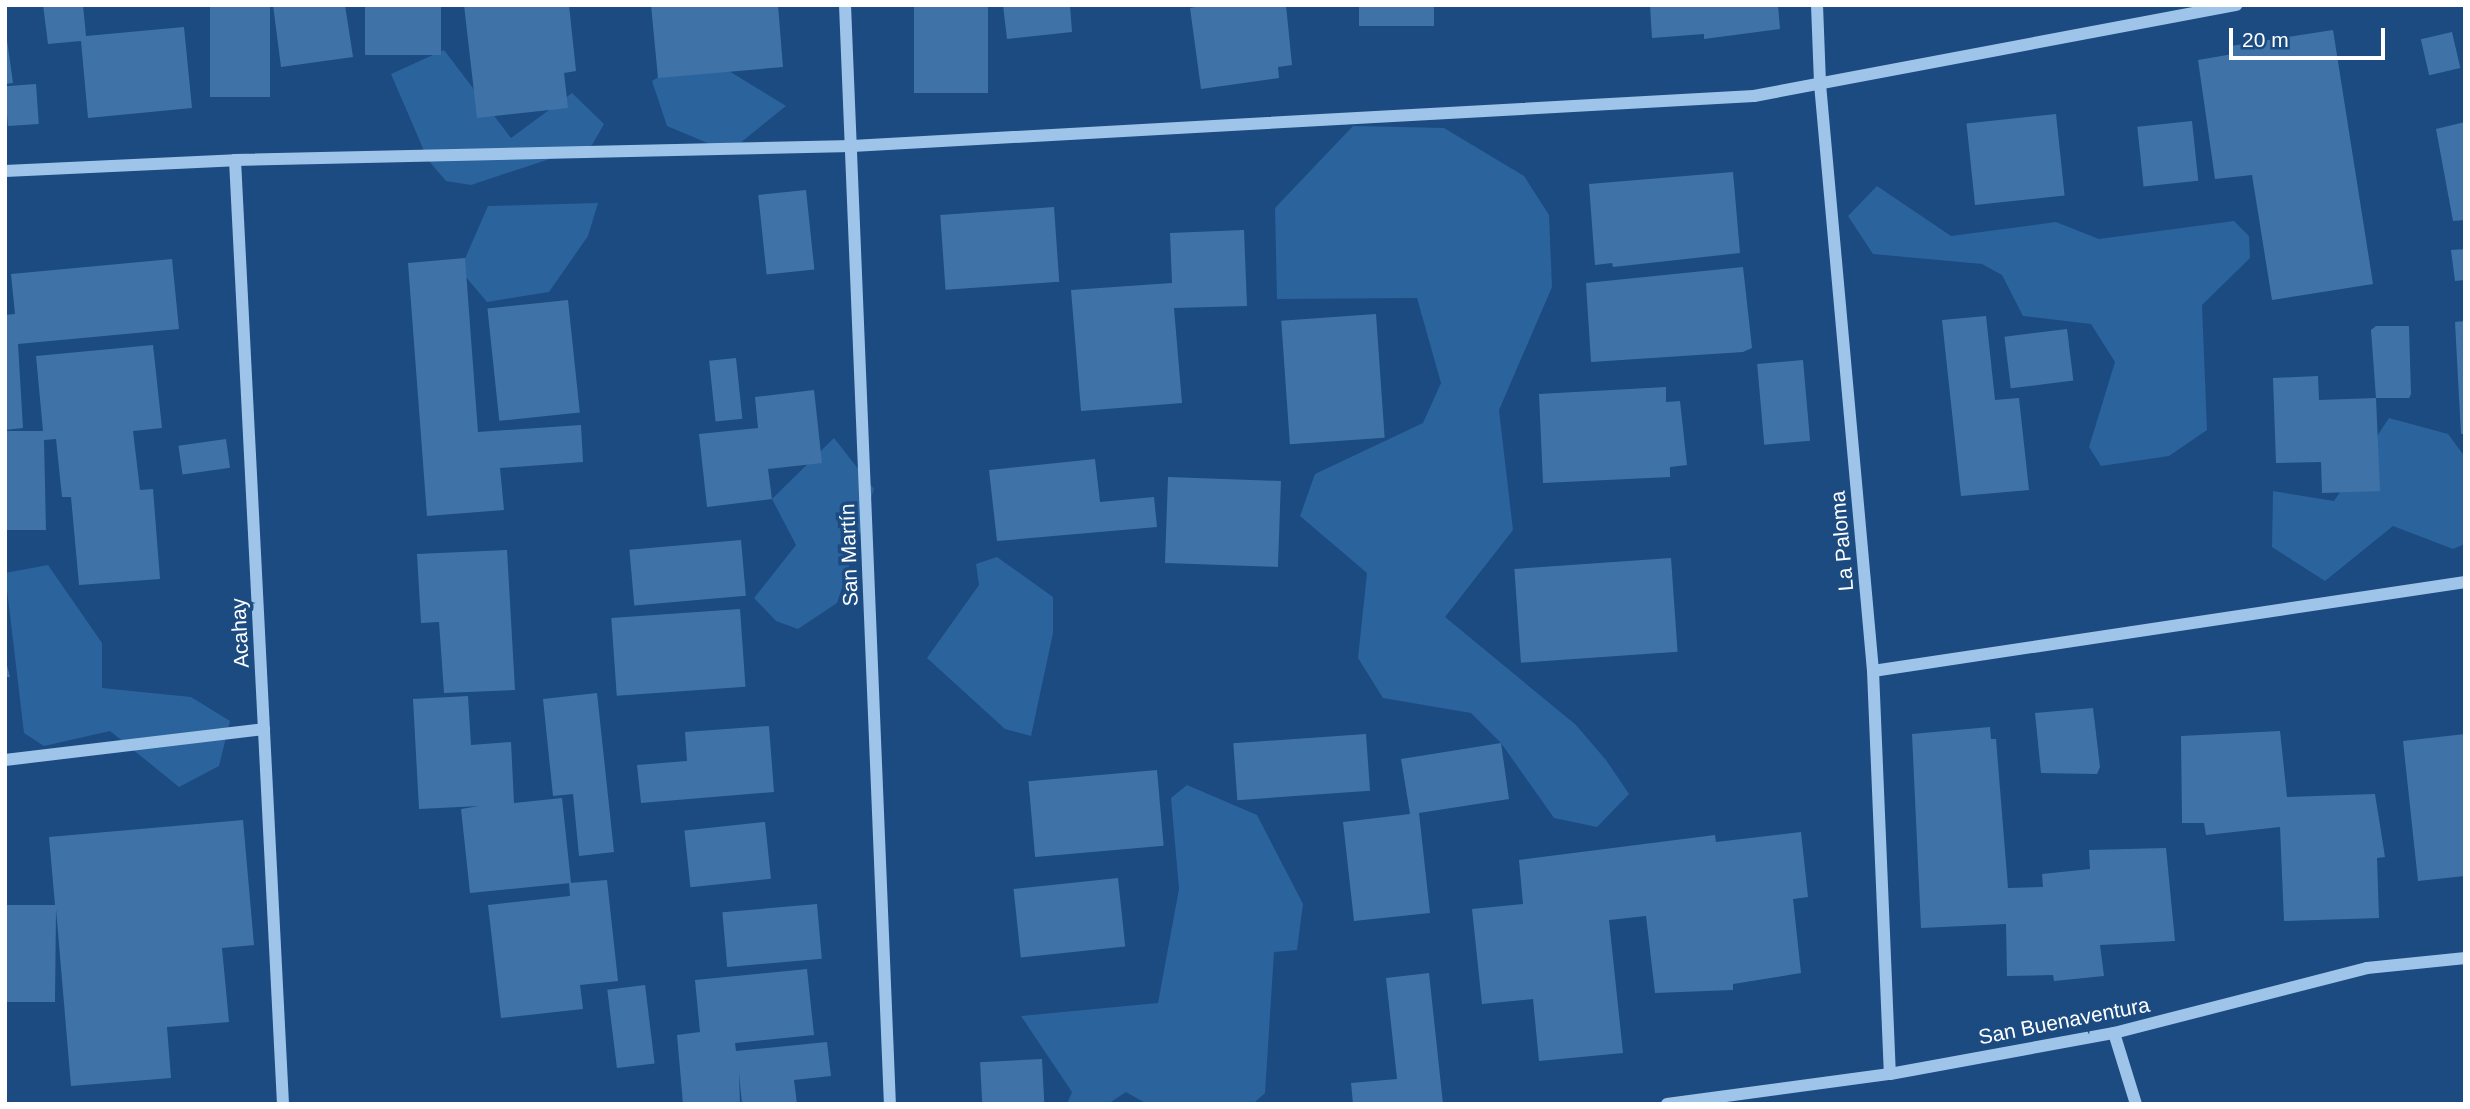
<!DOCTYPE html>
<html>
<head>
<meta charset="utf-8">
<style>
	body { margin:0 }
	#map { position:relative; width:2470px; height:1109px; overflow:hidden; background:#1b4b80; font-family:Helvetica,sans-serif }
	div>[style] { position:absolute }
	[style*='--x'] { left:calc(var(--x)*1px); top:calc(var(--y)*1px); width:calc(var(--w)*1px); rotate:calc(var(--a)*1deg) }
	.green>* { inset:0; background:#2b639d }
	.building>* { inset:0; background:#3f73a8; transform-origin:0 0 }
	.minor>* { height:12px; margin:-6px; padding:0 6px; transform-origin:6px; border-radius:6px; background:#9fc4ea }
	span { translate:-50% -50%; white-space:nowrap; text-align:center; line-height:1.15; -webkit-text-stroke:7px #1b4b80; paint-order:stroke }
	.street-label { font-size:21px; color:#fff }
	.frame { position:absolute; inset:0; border:7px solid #fff; pointer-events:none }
	.scale { position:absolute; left:2229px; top:28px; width:156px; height:32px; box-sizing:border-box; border:4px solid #fff; border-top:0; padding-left:9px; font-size:21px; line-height:24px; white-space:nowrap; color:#fff; -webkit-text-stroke:5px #1b4b80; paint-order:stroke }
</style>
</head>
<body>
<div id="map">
	<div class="green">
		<i style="clip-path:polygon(444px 50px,511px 138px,572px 93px,604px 124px,592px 145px,471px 185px,446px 181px,428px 160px,391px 74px)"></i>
		<i style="clip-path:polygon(689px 58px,724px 68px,786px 106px,729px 152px,667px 126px,652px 81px)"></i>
		<i style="clip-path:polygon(1353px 126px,1444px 128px,1524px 176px,1549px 215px,1552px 287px,1499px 410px,1513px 530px,1445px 617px,1576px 725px,1606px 760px,1629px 794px,1597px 827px,1554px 818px,1501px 743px,1471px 713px,1383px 698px,1358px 658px,1367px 573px,1300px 516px,1315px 474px,1423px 423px,1441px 383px,1417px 298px,1277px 299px,1275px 208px)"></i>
		<i style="clip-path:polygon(1877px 186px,1951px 236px,2056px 222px,2099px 239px,2234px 221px,2249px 236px,2250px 258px,2202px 305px,2207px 430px,2169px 456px,2101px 466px,2089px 447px,2115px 362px,2091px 324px,2023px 316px,2002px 275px,1982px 264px,1873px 254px,1848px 216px)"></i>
		<i style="clip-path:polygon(598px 203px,588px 236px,549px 292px,487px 302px,460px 270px,488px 206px)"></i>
		<i style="clip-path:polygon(2389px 418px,2448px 434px,2465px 457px,2465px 544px,2453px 549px,2393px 526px,2325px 581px,2272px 547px,2273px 491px,2334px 501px)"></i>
		<i style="clip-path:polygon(834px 438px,874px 489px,837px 603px,798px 629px,776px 621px,754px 598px,796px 545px,772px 499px)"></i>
		<i style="clip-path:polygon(997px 557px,1053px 597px,1053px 633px,1031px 736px,1005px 729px,927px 658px,979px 585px,976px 564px)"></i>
		<i style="clip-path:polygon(48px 565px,102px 643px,102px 688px,191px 697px,230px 721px,219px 766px,179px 787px,110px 731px,44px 746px,24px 733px,5px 573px)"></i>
		<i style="clip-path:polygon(1187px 785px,1257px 815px,1303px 904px,1297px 950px,1274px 952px,1265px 1093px,1253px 1104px,1147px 1104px,1126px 1092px,1108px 1104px,1067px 1104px,1072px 1092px,1021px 1016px,1158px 1003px,1179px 889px,1171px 798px)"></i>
	</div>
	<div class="building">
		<i style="clip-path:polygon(43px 5px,83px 5px,86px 36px,184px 27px,192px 108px,88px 118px,81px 41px,48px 44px)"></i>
		<i style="left:210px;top:5px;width:60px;height:92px"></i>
		<i style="clip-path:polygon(273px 5px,345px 5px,353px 57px,281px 67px)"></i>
		<i style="left:365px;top:5px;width:76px;height:50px"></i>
		<i style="clip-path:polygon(464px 5px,569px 5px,576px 71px,564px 73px,568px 108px,477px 118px)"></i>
		<i style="clip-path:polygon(651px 5px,778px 5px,783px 67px,658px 78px)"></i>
		<i style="left:914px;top:5px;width:74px;height:88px"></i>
		<i style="clip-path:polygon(1003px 5px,1070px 5px,1072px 32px,1007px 39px)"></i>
		<i style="clip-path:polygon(1207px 5px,1286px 5px,1292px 65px,1278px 67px,1279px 78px,1201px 89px,1190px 8px)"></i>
		<i style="left:1359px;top:5px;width:75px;height:21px"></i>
		<i style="clip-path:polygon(1650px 5px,1778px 5px,1780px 29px,1704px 39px,1704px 34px,1652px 38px)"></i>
		<i style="clip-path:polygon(5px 26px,13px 83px,5px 84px)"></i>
		<i style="clip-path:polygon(2333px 30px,2373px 284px,2272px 300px,2252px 175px,2215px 179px,2198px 60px,2233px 54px,2231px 46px)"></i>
		<i style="left:2452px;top:32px;width:37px;height:32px;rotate:77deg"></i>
		<i style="left:36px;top:84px;width:40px;height:31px;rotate:86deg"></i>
		<i style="left:2056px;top:114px;width:82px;height:90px;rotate:84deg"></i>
		<i style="left:2192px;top:121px;width:60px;height:55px;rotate:84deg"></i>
		<i style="clip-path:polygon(2465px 122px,2465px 220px,2453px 221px,2436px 129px)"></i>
		<i style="clip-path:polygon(1733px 172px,1740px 253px,1613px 267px,1612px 263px,1595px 265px,1589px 184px)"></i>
		<i style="left:806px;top:190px;width:80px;height:48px;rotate:84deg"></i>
		<i style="left:1054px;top:207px;width:75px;height:114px;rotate:86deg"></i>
		<i style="clip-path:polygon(1244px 230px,1247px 306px,1174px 308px,1182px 403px,1081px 411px,1071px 290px,1172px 283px,1170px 233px)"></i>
		<i style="clip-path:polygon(2465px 249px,2465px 280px,2455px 281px,2451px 250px)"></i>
		<i style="clip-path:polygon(465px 258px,478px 432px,581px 425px,583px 462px,500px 468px,504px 510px,427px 516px,408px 263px)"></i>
		<i style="clip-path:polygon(172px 259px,179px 329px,18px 344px,23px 428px,5px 430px,5px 315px,15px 314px,11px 274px)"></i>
		<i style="clip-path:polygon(1743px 267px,1752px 348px,1743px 352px,1591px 362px,1586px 283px)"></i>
		<i style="left:568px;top:300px;width:113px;height:81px;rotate:84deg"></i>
		<i style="left:1376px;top:314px;width:124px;height:95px;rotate:86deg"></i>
		<i style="clip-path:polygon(1986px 316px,1995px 400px,2019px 398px,2029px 490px,1961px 496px,1942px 320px)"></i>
		<i style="clip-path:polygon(2465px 321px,2465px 434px,2461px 434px,2455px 322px)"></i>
		<i style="clip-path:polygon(2376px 326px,2409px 326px,2411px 394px,2409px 398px,2376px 398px,2380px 491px,2322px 493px,2321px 462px,2276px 463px,2273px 378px,2318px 376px,2319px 400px,2376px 398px,2371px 330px)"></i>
		<i style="left:2067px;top:329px;width:52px;height:63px;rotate:83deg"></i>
		<i style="clip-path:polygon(153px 345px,162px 428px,133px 431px,140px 490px,153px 489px,160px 579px,79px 585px,71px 497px,62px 497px,56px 439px,44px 440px,46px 530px,5px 530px,5px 431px,43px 431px,36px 356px)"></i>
		<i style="left:736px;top:358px;width:61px;height:27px;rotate:84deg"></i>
		<i style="left:1803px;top:360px;width:81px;height:46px;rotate:85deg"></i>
		<i style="clip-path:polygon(1666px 387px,1666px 402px,1680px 401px,1687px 465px,1670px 467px,1670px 477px,1543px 483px,1539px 394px)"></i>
		<i style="clip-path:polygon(814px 390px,822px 463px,768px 469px,772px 499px,707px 507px,699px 434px,758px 428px,755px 397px)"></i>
		<i style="left:226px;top:439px;width:29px;height:48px;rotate:82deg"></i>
		<i style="clip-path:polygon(1095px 459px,1100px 502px,1154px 497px,1157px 527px,997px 541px,989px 470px)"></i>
		<i style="left:1168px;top:477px;width:113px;height:86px;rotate:2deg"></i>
		<i style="left:741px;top:540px;width:56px;height:112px;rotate:85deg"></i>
		<i style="clip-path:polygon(507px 550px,515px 690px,444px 693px,439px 622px,421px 623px,417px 554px)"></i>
		<i style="left:1671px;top:558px;width:94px;height:157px;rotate:86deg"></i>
		<i style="left:740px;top:609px;width:78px;height:129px;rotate:86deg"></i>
		<i style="clip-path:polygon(5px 658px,10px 677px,5px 677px)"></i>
		<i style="clip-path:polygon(597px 693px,614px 852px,579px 856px,573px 794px,553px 796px,543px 699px)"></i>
		<i style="clip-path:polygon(468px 696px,471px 745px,511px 742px,514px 803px,562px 798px,571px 883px,470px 893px,461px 809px,479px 806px,419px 809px,413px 699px)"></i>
		<i style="clip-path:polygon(2093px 708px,2100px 767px,2097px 774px,2041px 773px,2035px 713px)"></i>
		<i style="clip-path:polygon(769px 726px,774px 792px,641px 803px,637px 765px,687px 761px,685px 732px)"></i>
		<i style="clip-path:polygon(1990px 727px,1991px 739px,1996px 739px,2008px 888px,2043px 887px,2042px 874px,2090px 869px,2089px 850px,2166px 848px,2175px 941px,2100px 945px,2104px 976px,2054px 981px,2053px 975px,2007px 976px,2006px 924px,1921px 928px,1912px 734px)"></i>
		<i style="clip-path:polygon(2280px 731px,2287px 797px,2375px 794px,2385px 857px,2377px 858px,2379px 918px,2284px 921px,2280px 827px,2206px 835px,2204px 823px,2182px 823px,2181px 736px)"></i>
		<i style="left:1366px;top:734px;width:57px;height:133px;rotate:86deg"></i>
		<i style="clip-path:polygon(2465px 734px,2465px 876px,2418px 881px,2403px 741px)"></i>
		<i style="clip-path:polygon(1501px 743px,1509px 799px,1419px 813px,1430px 913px,1354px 921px,1343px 822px,1410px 814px,1401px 759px)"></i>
		<i style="left:1157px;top:770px;width:76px;height:129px;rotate:85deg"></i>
		<i style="clip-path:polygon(243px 820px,254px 945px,222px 948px,229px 1022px,167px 1027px,171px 1078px,71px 1086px,56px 909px,55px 1002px,5px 1002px,5px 905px,55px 905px,49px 837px)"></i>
		<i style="left:765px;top:822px;width:57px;height:81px;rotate:84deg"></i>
		<i style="clip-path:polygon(1801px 832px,1808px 897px,1793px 899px,1801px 973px,1733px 984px,1733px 990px,1655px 993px,1646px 916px,1609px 920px,1623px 1053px,1539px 1061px,1533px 999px,1482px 1004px,1472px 909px,1523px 904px,1519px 860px,1715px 835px,1716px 842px)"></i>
		<i style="left:1118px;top:878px;width:69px;height:105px;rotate:84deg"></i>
		<i style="clip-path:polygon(607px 880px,618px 981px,580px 985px,583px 1009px,501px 1018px,488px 905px,570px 896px,569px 883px)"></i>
		<i style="left:817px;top:904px;width:55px;height:95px;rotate:85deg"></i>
		<i style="clip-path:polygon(807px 969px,814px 1035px,735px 1043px,736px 1051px,827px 1042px,831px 1076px,794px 1080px,797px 1104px,742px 1104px,739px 1073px,740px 1104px,683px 1104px,677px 1035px,700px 1032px,695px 980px)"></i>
		<i style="clip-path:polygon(1429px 973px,1443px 1104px,1353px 1104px,1351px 1083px,1397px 1079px,1386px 978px)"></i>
		<i style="left:645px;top:985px;width:79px;height:38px;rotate:83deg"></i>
		<i style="left:1042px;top:1059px;width:45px;height:62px;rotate:87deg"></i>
	</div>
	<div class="minor">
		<i style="--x:845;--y:5;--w:1100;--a:87.66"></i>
		<i style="--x:1817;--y:5;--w:79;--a:87.8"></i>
		<i style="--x:1820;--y:84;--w:589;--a:84.84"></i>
		<i style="--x:1873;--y:671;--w:403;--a:87.6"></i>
		<i style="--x:235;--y:160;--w:945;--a:87.09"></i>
		<i style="--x:5;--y:171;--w:230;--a:-2.7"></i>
		<i style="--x:235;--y:160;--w:617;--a:-1.3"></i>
		<i style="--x:852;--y:146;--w:903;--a:-3.17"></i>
		<i style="--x:1754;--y:96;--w:491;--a:-10.7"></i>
		<i style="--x:1873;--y:671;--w:599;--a:-8.55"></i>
		<i style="--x:5;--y:760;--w:261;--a:-6.8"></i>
		<i style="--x:2114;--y:1033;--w:74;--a:72.8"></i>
		<i style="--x:1667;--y:1104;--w:225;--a:-7.7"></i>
		<i style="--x:1890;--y:1074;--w:228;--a:-10.4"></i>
		<i style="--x:2114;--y:1033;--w:261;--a:-14.4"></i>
		<i style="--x:2367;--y:968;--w:99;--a:-5.8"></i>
	</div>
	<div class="street-label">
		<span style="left:1842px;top:541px;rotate:-95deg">La Paloma</span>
		<span style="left:849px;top:555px;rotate:-92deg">San Martín</span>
		<span style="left:240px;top:633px;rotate:-93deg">Acahay</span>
		<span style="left:2064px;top:1021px;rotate:-11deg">San Buenaventura</span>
	</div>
	<div class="frame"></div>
	<div class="scale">20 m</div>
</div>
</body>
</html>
